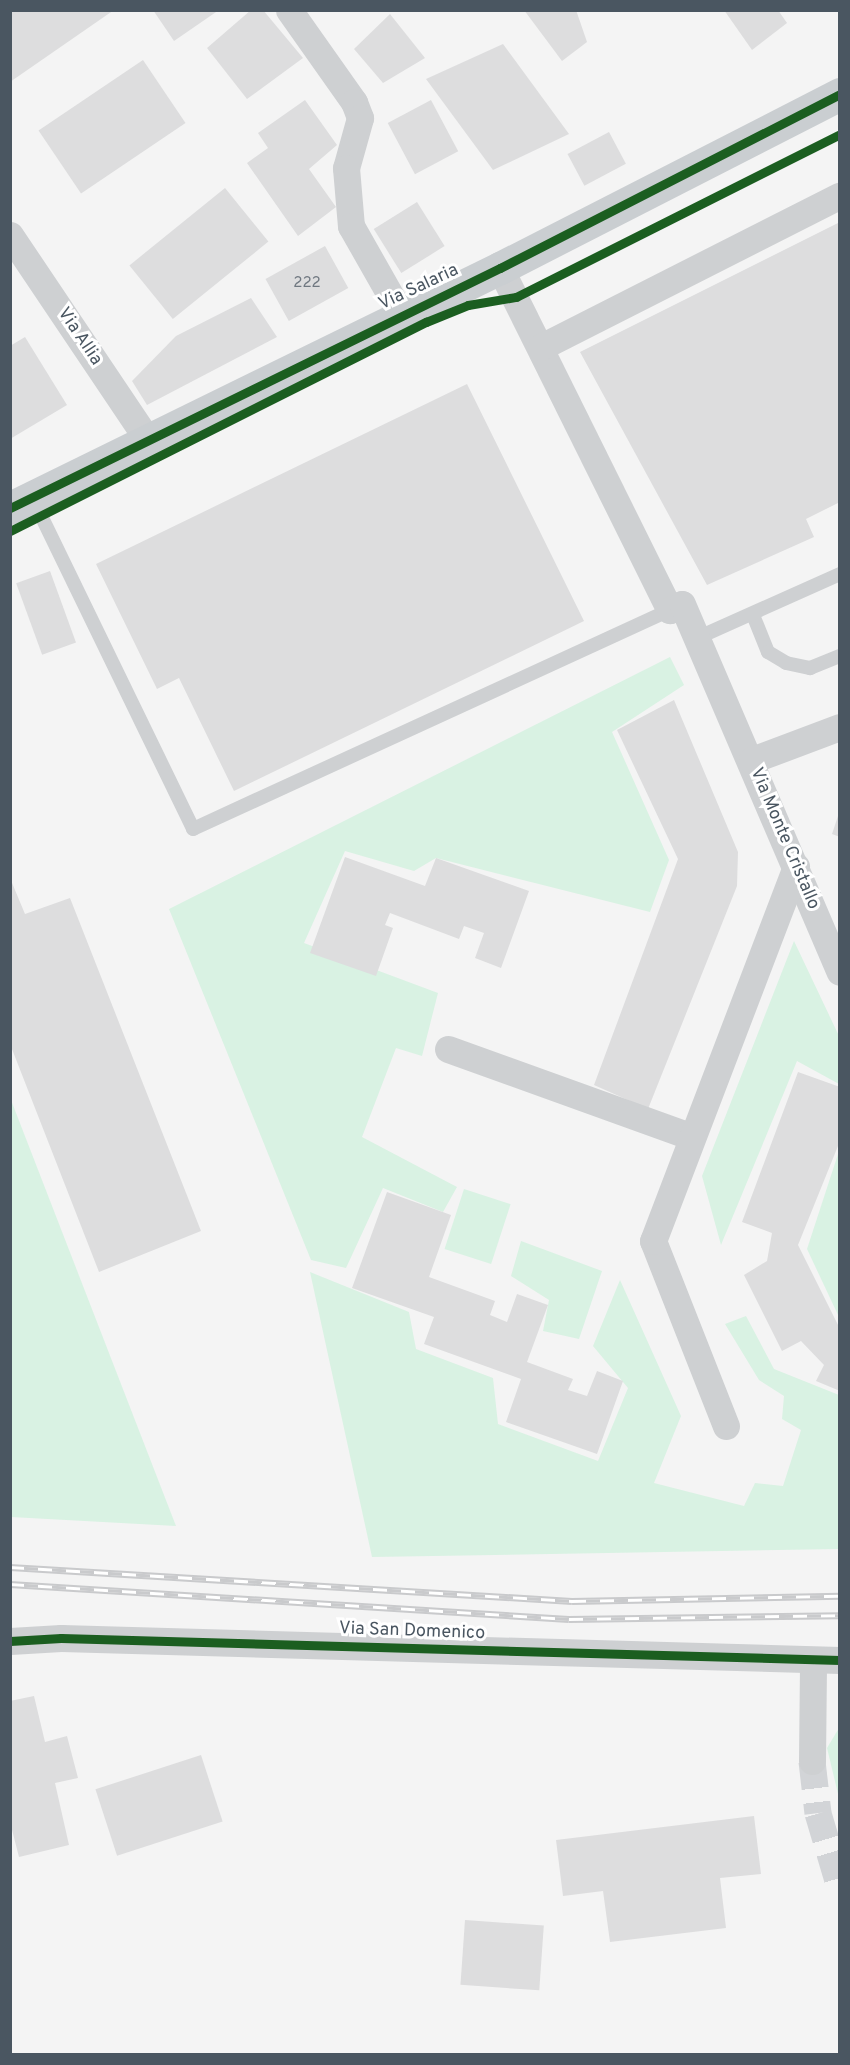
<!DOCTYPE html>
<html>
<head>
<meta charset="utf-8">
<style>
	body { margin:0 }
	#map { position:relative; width:850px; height:2065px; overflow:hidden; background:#f4f4f4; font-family:Overpass,sans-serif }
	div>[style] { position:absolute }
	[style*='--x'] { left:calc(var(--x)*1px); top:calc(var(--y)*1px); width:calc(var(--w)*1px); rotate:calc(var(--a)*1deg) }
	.green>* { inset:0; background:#d9f2e3; transform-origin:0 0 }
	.building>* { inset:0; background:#ddddde; transform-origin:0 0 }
	.street-tunnel>* { height:27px; margin-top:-13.5px; transform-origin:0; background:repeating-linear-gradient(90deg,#d2d4d7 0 27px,transparent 0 41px) }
	.lane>* { height:14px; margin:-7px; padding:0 7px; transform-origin:7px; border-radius:7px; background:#ced0d2 }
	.street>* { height:27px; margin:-13.5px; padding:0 13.5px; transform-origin:13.5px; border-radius:13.5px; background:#ced0d2 }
	.primary>* { height:33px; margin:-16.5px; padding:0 16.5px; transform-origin:16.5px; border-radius:16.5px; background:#caced1 }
	.rail>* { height:7px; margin-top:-3.5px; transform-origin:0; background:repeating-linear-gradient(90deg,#fff 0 14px,#c9cacc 0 28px); box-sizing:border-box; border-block:2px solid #c9cacc }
	.cycleway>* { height:9px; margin:-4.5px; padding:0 4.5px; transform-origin:4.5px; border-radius:4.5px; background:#1b5e20 }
	span { translate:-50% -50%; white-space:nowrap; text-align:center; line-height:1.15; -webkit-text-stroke:6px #fff; paint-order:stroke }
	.number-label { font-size:15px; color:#707881 }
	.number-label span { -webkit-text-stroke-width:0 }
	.street-label { font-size:18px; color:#4a5661 }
	.frame { position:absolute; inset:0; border:12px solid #4a5661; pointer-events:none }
</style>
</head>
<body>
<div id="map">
	<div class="green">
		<i style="clip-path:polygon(670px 657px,684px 685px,612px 732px,669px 860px,650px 912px,436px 858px,414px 871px,345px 851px,304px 943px,438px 993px,422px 1056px,396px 1048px,362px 1137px,457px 1187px,443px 1212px,383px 1188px,346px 1268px,311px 1260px,169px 909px)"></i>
		<i style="clip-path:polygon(794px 941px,839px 1036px,839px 1084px,797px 1061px,721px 1245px,702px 1176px)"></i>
		<i style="clip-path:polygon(11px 1100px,176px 1526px,11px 1517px)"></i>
		<i style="clip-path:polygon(839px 1151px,839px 1317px,807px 1249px)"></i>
		<i style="left:464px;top:1189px;width:49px;height:63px;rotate:18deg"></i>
		<i style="clip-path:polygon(521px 1241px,602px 1271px,579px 1339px,543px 1331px,549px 1300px,511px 1276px)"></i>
		<i style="clip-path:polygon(310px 1272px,409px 1312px,416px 1349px,493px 1378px,498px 1424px,598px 1461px,628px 1388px,593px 1346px,620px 1280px,681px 1416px,654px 1483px,744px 1506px,755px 1483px,783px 1486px,801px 1430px,782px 1419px,784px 1396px,759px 1380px,725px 1324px,746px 1316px,774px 1369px,839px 1395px,839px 1549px,372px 1557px)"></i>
		<i style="clip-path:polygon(839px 1728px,839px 1798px,827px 1748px)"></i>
	</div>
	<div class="building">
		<i style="clip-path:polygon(10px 10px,114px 10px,10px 82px)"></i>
		<i style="clip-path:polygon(153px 10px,219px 10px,174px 41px)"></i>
		<i style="clip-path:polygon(251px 10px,263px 10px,303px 58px,247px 99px,207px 48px)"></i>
		<i style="clip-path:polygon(524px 10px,576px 10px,587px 42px,562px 61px)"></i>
		<i style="clip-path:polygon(724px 10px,778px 10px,787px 23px,752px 50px)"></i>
		<i style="clip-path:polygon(390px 14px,425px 58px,383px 83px,354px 49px)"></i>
		<i style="clip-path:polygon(503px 44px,569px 134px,493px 170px,426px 79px)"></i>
		<i style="left:143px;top:60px;width:76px;height:126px;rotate:56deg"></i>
		<i style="clip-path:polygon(305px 100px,337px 145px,309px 169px,336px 207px,298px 236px,247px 163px,268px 148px,258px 133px)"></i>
		<i style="left:431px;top:100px;width:58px;height:49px;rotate:62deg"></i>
		<i style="left:609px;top:132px;width:36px;height:47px;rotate:62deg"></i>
		<i style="left:225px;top:188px;width:69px;height:123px;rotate:51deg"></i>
		<i style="left:417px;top:202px;width:52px;height:51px;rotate:58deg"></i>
		<i style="clip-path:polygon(840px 222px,840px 502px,806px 519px,814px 537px,707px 585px,580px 352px)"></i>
		<i style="left:325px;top:246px;width:48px;height:68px;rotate:61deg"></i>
		<i style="clip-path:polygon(251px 298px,277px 337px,147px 405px,132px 381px,176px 336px)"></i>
		<i style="clip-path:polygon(25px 337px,67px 405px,10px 439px,10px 346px)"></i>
		<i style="clip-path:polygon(467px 384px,584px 621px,234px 791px,179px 678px,157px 689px,96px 564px)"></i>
		<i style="left:50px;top:571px;width:76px;height:36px;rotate:70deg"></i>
		<i style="clip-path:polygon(674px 700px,738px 852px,737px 886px,648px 1109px,594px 1085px,678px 859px,617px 730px)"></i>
		<i style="clip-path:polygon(839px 813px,840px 814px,840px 837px,832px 834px)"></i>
		<i style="clip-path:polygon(345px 857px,425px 886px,436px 858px,529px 891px,501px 968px,475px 958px,484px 933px,464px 926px,459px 939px,390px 913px,385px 925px,393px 928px,376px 976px,310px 953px)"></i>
		<i style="clip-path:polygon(10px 878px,25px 914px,70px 898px,201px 1231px,99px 1272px,10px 1044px)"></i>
		<i style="clip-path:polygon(798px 1072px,840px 1087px,840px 1141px,798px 1245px,840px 1329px,840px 1391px,816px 1381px,824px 1365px,801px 1341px,782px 1351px,744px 1275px,767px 1261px,772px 1233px,742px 1222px)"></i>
		<i style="clip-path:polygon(387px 1192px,451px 1215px,429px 1277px,495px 1301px,490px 1315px,507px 1322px,517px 1294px,548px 1305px,527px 1362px,573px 1379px,568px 1390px,587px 1396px,597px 1371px,623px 1381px,597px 1454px,506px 1422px,521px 1379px,424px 1344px,434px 1317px,352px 1288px)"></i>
		<i style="clip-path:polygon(34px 1696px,45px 1742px,67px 1736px,78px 1778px,55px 1783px,69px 1845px,19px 1857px,10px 1822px,10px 1701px)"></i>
		<i style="left:201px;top:1755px;width:70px;height:111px;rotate:72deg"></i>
		<i style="clip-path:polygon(754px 1816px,761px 1874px,720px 1878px,726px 1928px,610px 1942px,603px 1891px,563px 1896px,556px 1840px)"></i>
		<i style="left:465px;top:1920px;width:79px;height:65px;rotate:4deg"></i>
	</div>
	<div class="street-tunnel">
		<i style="--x:812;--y:1761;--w:52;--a:83.4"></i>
		<i style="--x:818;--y:1813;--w:77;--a:73.4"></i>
	</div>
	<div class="lane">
		<i style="--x:32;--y:497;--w:369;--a:64.1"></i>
		<i style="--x:193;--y:829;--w:525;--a:-24.66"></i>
		<i style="--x:753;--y:615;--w:40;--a:68"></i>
		<i style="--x:768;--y:652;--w:21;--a:31"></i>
		<i style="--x:786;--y:663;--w:25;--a:12"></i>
		<i style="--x:810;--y:668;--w:32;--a:-22"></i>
		<i style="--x:697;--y:638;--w:157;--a:-24.1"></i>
	</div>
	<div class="street">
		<i style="--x:289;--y:10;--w:113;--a:54.8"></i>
		<i style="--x:354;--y:102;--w:17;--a:69"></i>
		<i style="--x:360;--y:118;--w:52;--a:105.6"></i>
		<i style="--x:346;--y:168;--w:58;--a:85.1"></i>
		<i style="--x:351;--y:226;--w:101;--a:60.4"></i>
		<i style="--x:10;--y:235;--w:247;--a:56.1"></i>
		<i style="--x:500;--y:268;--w:382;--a:63.6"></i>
		<i style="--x:670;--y:610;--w:13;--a:-27"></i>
		<i style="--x:682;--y:604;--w:400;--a:66.8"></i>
		<i style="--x:541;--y:347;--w:335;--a:-26.9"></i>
		<i style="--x:752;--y:760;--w:94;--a:-20.6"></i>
		<i style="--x:448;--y:1049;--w:259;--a:19.8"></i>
		<i style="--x:726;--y:1426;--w:199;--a:-111.5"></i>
		<i style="--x:653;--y:1241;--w:401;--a:-69.1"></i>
		<i style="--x:10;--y:1641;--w:51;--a:-3.4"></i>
		<i style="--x:61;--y:1638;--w:779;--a:1.62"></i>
		<i style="--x:812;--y:1761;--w:100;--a:-89.4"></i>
	</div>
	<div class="primary">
		<i style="--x:10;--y:508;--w:546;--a:-26.1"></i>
		<i style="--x:500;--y:268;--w:382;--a:-27.1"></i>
	</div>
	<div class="rail">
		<i style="--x:10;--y:1567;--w:563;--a:3.46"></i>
		<i style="--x:572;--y:1601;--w:268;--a:-1.1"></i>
		<i style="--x:10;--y:1584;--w:560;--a:3.58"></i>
		<i style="--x:569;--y:1619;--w:271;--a:-0.8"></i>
	</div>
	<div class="cycleway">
		<i style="--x:10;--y:508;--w:546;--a:-26.1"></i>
		<i style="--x:500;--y:268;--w:382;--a:-27.1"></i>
		<i style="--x:10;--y:531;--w:466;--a:-26.7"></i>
		<i style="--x:426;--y:322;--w:45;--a:-22"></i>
		<i style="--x:468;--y:305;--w:49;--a:-9.5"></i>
		<i style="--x:516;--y:297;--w:363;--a:-26.7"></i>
		<i style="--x:10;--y:1641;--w:51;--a:-3.4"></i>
		<i style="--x:61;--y:1638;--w:779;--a:1.62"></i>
	</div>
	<div class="number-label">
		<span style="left:307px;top:284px">222</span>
	</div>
	<div class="street-label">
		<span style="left:419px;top:288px;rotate:-25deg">Via Salaria</span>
		<span style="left:79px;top:337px;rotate:56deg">Via Allia</span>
		<span style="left:784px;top:839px;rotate:67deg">Via Monte Cristallo</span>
		<span style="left:412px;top:1632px;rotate:2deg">Via San Domenico</span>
	</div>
	<div class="frame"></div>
</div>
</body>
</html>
